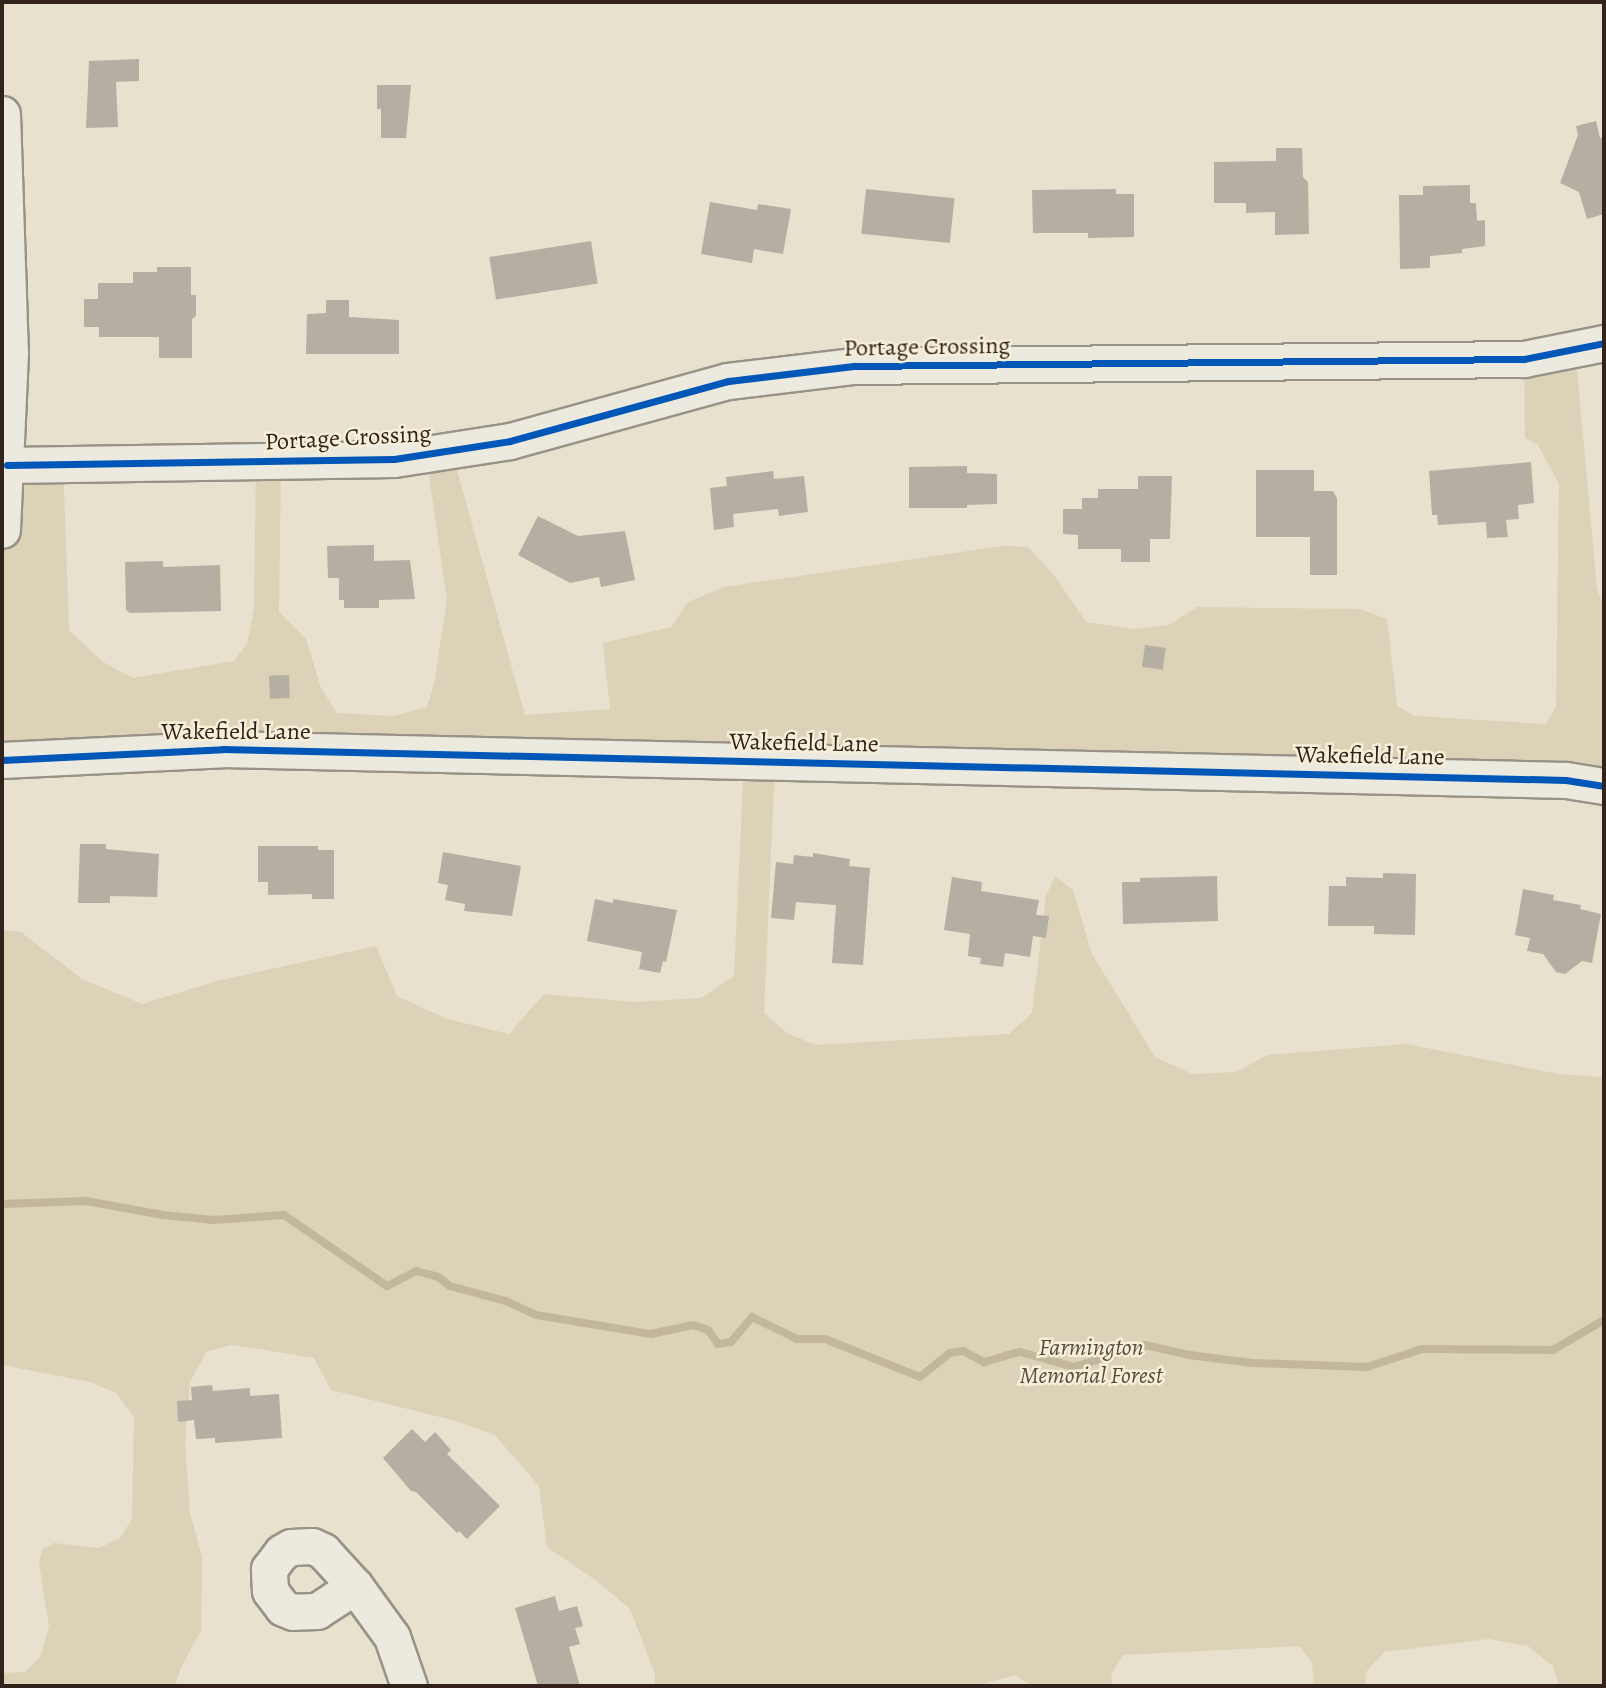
<!DOCTYPE html>
<html>
<head>
<meta charset="utf-8">
<style>
	body { margin:0 }
	#map { position:relative; width:1606px; height:1688px; overflow:hidden; background:#e8e1cd; font-family:Alegreya,serif }
	div>[style] { position:absolute }
	[style*='--x'] { left:calc(var(--x)*1px); top:calc(var(--y)*1px); width:calc(var(--w)*1px); rotate:calc(var(--a)*1deg) }
	.green>* { inset:0; background:#dcd2b8 }
	.stream>* { height:8px; margin:-4px; padding:0 4px; transform-origin:4px; border-radius:4px; background:#c2b69d }
	.building>* { inset:0; background:#b4afa2; transform-origin:0 0 }
	.roads { filter:drop-shadow(2px 0 #999387) drop-shadow(-2px 0 #999387) drop-shadow(0 2px #999387) drop-shadow(0 -2px #999387) }
	.minor>* { height:35px; margin:-17.5px; padding:0 17.5px; transform-origin:17.5px; border-radius:17.5px; background:#ece9de }
	.cycleway>* { height:7px; margin:-3.5px; padding:0 3.5px; transform-origin:3.5px; border-radius:3.5px; background:#0057b8 }
	span { translate:-50% -50%; white-space:nowrap; text-align:center; line-height:1.15; -webkit-text-stroke:5px #f7efd7; paint-order:stroke }
	.street-label { font-size:24px; color:#31231b }
	.park-label { font-size:24px; color:#594c3e; font-style:italic }
	.frame { position:absolute; inset:0; border:4px solid #31231b; pointer-events:none }
</style>
</head>
<body>
<div id="map">
	<div class="green">
		<i style="clip-path:polygon(1575px 349px,1597px 588px,1604px 607px,1604px 786px,775px 762px,764px 1013px,787px 1033px,816px 1045px,1009px 1034px,1032px 1013px,1046px 896px,1055px 876px,1073px 890px,1092px 954px,1155px 1057px,1192px 1074px,1236px 1072px,1268px 1055px,1406px 1044px,1559px 1074px,1604px 1077px,1604px 1686px,1559px 1686px,1553px 1666px,1528px 1646px,1489px 1639px,1384px 1652px,1366px 1672px,1365px 1686px,1314px 1686px,1312px 1663px,1299px 1646px,1123px 1655px,1111px 1675px,1113px 1686px,1032px 1686px,1015px 1675px,975px 1686px,655px 1686px,655px 1674px,630px 1609px,594px 1579px,547px 1547px,539px 1486px,495px 1435px,456px 1421px,331px 1390px,314px 1358px,233px 1345px,207px 1351px,190px 1382px,185px 1443px,190px 1513px,202px 1557px,201px 1630px,181px 1668px,175px 1686px,2px 1686px,2px 1673px,25px 1672px,41px 1656px,49px 1626px,39px 1563px,42px 1549px,54px 1543px,99px 1548px,120px 1538px,132px 1519px,134px 1417px,116px 1393px,90px 1382px,2px 1365px,2px 930px,21px 932px,82px 979px,142px 1004px,217px 981px,376px 946px,397px 996px,447px 1019px,509px 1034px,544px 994px,634px 1002px,701px 998px,734px 976px,744px 761px,2px 760px,2px 530px,7px 465px,63px 464px,69px 630px,103px 662px,133px 678px,234px 661px,247px 644px,254px 609px,256px 461px,281px 461px,279px 612px,306px 639px,321px 688px,337px 713px,393px 716px,427px 707px,434px 685px,447px 599px,426px 455px,452px 452px,525px 715px,610px 709px,603px 643px,671px 627px,688px 602px,724px 587px,1002px 546px,1028px 547px,1054px 575px,1086px 622px,1135px 629px,1169px 625px,1197px 607px,1360px 609px,1387px 619px,1397px 706px,1415px 716px,1546px 724px,1556px 707px,1559px 484px,1538px 445px,1525px 438px,1524px 359px)"></i>
	</div>
	<div class="stream">
		<i style="--x:2;--y:1204;--w:84;--a:-2"></i>
		<i style="--x:86;--y:1201;--w:78;--a:10.3"></i>
		<i style="--x:163;--y:1215;--w:51;--a:5.6"></i>
		<i style="--x:214;--y:1220;--w:70;--a:-4.1"></i>
		<i style="--x:284;--y:1215;--w:125;--a:34.6"></i>
		<i style="--x:387;--y:1286;--w:33;--a:-27"></i>
		<i style="--x:416;--y:1271;--w:23;--a:15"></i>
		<i style="--x:438;--y:1277;--w:15;--a:37"></i>
		<i style="--x:450;--y:1286;--w:58;--a:15"></i>
		<i style="--x:506;--y:1301;--w:33;--a:25"></i>
		<i style="--x:536;--y:1315;--w:117;--a:9.4"></i>
		<i style="--x:651;--y:1334;--w:43;--a:-12.1"></i>
		<i style="--x:693;--y:1325;--w:16;--a:18"></i>
		<i style="--x:708;--y:1330;--w:17;--a:54"></i>
		<i style="--x:718;--y:1344;--w:13;--a:-9"></i>
		<i style="--x:731;--y:1342;--w:33;--a:-50"></i>
		<i style="--x:752;--y:1317;--w:50;--a:26.1"></i>
		<i style="--x:797;--y:1339;--w:28;--a:0"></i>
		<i style="--x:825;--y:1339;--w:102;--a:21.8"></i>
		<i style="--x:920;--y:1377;--w:38;--a:-39"></i>
		<i style="--x:950;--y:1353;--w:13;--a:-9"></i>
		<i style="--x:963;--y:1351;--w:24;--a:28"></i>
		<i style="--x:984;--y:1362;--w:37;--a:-16"></i>
		<i style="--x:1020;--y:1352;--w:56;--a:15.5"></i>
		<i style="--x:1074;--y:1367;--w:74;--a:-17.2"></i>
		<i style="--x:1145;--y:1345;--w:45;--a:12.8"></i>
		<i style="--x:1189;--y:1355;--w:64;--a:7.1"></i>
		<i style="--x:1253;--y:1363;--w:114;--a:2"></i>
		<i style="--x:1367;--y:1367;--w:58;--a:-18.1"></i>
		<i style="--x:1422;--y:1349;--w:131;--a:0.4"></i>
		<i style="--x:1553;--y:1350;--w:59;--a:-30.5"></i>
	</div>
	<div class="building">
		<i style="clip-path:polygon(139px 59px,139px 81px,116px 82px,118px 127px,86px 128px,89px 61px)"></i>
		<i style="clip-path:polygon(377px 85px,411px 85px,406px 138px,381px 138px,381px 109px,377px 109px)"></i>
		<i style="clip-path:polygon(1596px 121px,1600px 138px,1604px 137px,1604px 214px,1587px 219px,1579px 192px,1560px 183px,1578px 135px,1576px 126px)"></i>
		<i style="clip-path:polygon(1276px 148px,1302px 148px,1303px 177px,1308px 182px,1309px 234px,1275px 235px,1275px 212px,1246px 213px,1246px 203px,1214px 203px,1214px 162px,1276px 161px)"></i>
		<i style="clip-path:polygon(1470px 185px,1470px 203px,1476px 203px,1477px 221px,1485px 220px,1485px 246px,1462px 249px,1462px 253px,1430px 256px,1430px 268px,1400px 269px,1399px 195px,1423px 195px,1423px 186px)"></i>
		<i style="left:866px;top:189px;width:89px;height:45px;rotate:6deg"></i>
		<i style="clip-path:polygon(1116px 189px,1116px 194px,1134px 194px,1134px 237px,1088px 238px,1088px 233px,1033px 233px,1032px 190px)"></i>
		<i style="clip-path:polygon(710px 202px,757px 210px,758px 204px,791px 209px,783px 254px,754px 249px,752px 263px,701px 254px)"></i>
		<i style="left:591px;top:241px;width:43px;height:103px;rotate:81deg"></i>
		<i style="clip-path:polygon(157px 267px,191px 267px,191px 295px,196px 295px,196px 316px,192px 319px,192px 358px,159px 358px,159px 337px,99px 337px,99px 327px,84px 327px,84px 299px,98px 299px,98px 283px,133px 283px,133px 272px,157px 272px)"></i>
		<i style="clip-path:polygon(326px 300px,349px 300px,349px 317px,399px 320px,399px 354px,306px 354px,307px 314px,326px 313px)"></i>
		<i style="clip-path:polygon(1531px 462px,1534px 503px,1518px 505px,1519px 519px,1506px 520px,1508px 537px,1487px 538px,1486px 522px,1438px 525px,1437px 515px,1432px 515px,1429px 471px)"></i>
		<i style="clip-path:polygon(967px 466px,967px 473px,997px 474px,997px 504px,967px 505px,967px 508px,909px 508px,909px 467px)"></i>
		<i style="clip-path:polygon(1256px 470px,1314px 470px,1314px 491px,1333px 491px,1337px 498px,1337px 575px,1310px 575px,1310px 537px,1256px 537px)"></i>
		<i style="clip-path:polygon(773px 471px,774px 479px,804px 476px,808px 512px,779px 516px,778px 509px,733px 514px,734px 527px,714px 530px,710px 488px,727px 486px,726px 477px)"></i>
		<i style="clip-path:polygon(1138px 476px,1172px 476px,1170px 539px,1150px 539px,1150px 562px,1121px 562px,1121px 549px,1078px 549px,1078px 535px,1063px 534px,1063px 509px,1082px 509px,1082px 498px,1098px 498px,1098px 489px,1138px 489px)"></i>
		<i style="clip-path:polygon(538px 516px,578px 536px,625px 531px,635px 580px,601px 587px,599px 577px,570px 583px,518px 555px)"></i>
		<i style="clip-path:polygon(374px 545px,374px 561px,410px 560px,415px 599px,379px 600px,379px 608px,344px 608px,344px 600px,339px 600px,339px 578px,328px 578px,327px 546px)"></i>
		<i style="clip-path:polygon(163px 561px,163px 567px,220px 565px,221px 611px,130px 613px,126px 610px,125px 562px)"></i>
		<i style="left:1145px;top:645px;width:21px;height:22px;rotate:8deg"></i>
		<i style="left:289px;top:675px;width:23px;height:20px;rotate:88deg"></i>
		<i style="clip-path:polygon(80px 844px,106px 844px,106px 849px,159px 854px,157px 897px,110px 896px,110px 903px,78px 903px)"></i>
		<i style="clip-path:polygon(258px 846px,318px 846px,318px 850px,334px 850px,334px 899px,312px 899px,312px 894px,268px 895px,268px 882px,258px 882px)"></i>
		<i style="clip-path:polygon(443px 852px,521px 866px,512px 916px,464px 911px,465px 904px,445px 900px,448px 885px,438px 883px)"></i>
		<i style="clip-path:polygon(813px 853px,850px 859px,849px 866px,870px 868px,863px 965px,832px 963px,836px 905px,796px 902px,794px 920px,771px 918px,776px 862px,793px 864px,794px 855px,813px 857px)"></i>
		<i style="clip-path:polygon(1383px 873px,1416px 874px,1415px 935px,1374px 934px,1374px 926px,1328px 926px,1329px 886px,1346px 886px,1346px 877px,1383px 878px)"></i>
		<i style="clip-path:polygon(1217px 876px,1218px 921px,1123px 924px,1122px 882px,1140px 882px,1140px 878px)"></i>
		<i style="clip-path:polygon(952px 877px,982px 882px,981px 891px,1039px 900px,1036px 915px,1049px 916px,1046px 938px,1033px 936px,1030px 957px,1005px 953px,1003px 967px,980px 964px,981px 958px,968px 956px,970px 934px,944px 930px)"></i>
		<i style="clip-path:polygon(1523px 889px,1554px 895px,1553px 900px,1581px 905px,1580px 909px,1601px 914px,1592px 963px,1582px 961px,1565px 974px,1556px 972px,1543px 954px,1527px 951px,1530px 938px,1515px 935px)"></i>
		<i style="clip-path:polygon(595px 899px,613px 903px,613px 899px,677px 910px,666px 962px,663px 961px,660px 973px,639px 969px,642px 952px,587px 941px)"></i>
		<i style="clip-path:polygon(212px 1385px,213px 1391px,250px 1388px,250px 1396px,279px 1394px,282px 1438px,215px 1443px,215px 1438px,196px 1439px,194px 1420px,178px 1422px,177px 1401px,192px 1400px,191px 1387px)"></i>
		<i style="clip-path:polygon(412px 1429px,425px 1442px,435px 1432px,451px 1450px,447px 1454px,500px 1506px,467px 1539px,459px 1531px,457px 1533px,416px 1492px,411px 1491px,383px 1458px)"></i>
		<i style="clip-path:polygon(555px 1596px,559px 1611px,577px 1606px,583px 1626px,575px 1628px,580px 1644px,569px 1647px,580px 1686px,538px 1686px,515px 1608px)"></i>
	</div>
	<div class="roads">
		<div class="minor">
			<i style="--x:2;--y:114;--w:239;--a:88.1"></i>
			<i style="--x:10;--y:353;--w:177;--a:92.6"></i>
			<i style="--x:7;--y:465;--w:387;--a:-0.9"></i>
			<i style="--x:394;--y:459;--w:117;--a:-8.8"></i>
			<i style="--x:510;--y:441;--w:226;--a:-15.4"></i>
			<i style="--x:728;--y:381;--w:127;--a:-6.8"></i>
			<i style="--x:854;--y:366;--w:670;--a:-0.6"></i>
			<i style="--x:1524;--y:359;--w:82;--a:-11.3"></i>
			<i style="--x:2;--y:760;--w:221;--a:-2.8"></i>
			<i style="--x:223;--y:749;--w:1343;--a:1.32"></i>
			<i style="--x:1566;--y:780;--w:38;--a:9"></i>
			<i style="--x:355;--y:1586;--w:45;--a:146.7"></i>
			<i style="--x:317;--y:1611;--w:24;--a:178"></i>
			<i style="--x:293;--y:1612;--w:11;--a:-158"></i>
			<i style="--x:283;--y:1608;--w:21;--a:-127"></i>
			<i style="--x:270;--y:1591;--w:22;--a:-93"></i>
			<i style="--x:269;--y:1569;--w:21;--a:-53"></i>
			<i style="--x:282;--y:1552;--w:10;--a:-29"></i>
			<i style="--x:291;--y:1547;--w:21;--a:-3"></i>
			<i style="--x:312;--y:1546;--w:12;--a:24"></i>
			<i style="--x:323;--y:1551;--w:47;--a:47.6"></i>
			<i style="--x:355;--y:1586;--w:63;--a:54"></i>
			<i style="--x:392;--y:1637;--w:52;--a:70.9"></i>
		</div>
	</div>
	<div class="cycleway">
		<i style="--x:7;--y:465;--w:387;--a:-0.9"></i>
		<i style="--x:394;--y:459;--w:117;--a:-8.8"></i>
		<i style="--x:510;--y:441;--w:226;--a:-15.4"></i>
		<i style="--x:728;--y:381;--w:127;--a:-6.8"></i>
		<i style="--x:854;--y:366;--w:670;--a:-0.6"></i>
		<i style="--x:1524;--y:359;--w:82;--a:-11.3"></i>
		<i style="--x:2;--y:760;--w:221;--a:-2.8"></i>
		<i style="--x:223;--y:749;--w:1343;--a:1.32"></i>
		<i style="--x:1566;--y:780;--w:38;--a:9"></i>
	</div>
	<div class="street-label">
		<span style="left:927px;top:347px;rotate:-1deg">Portage Crossing</span>
		<span style="left:348px;top:438px;rotate:-3deg">Portage Crossing</span>
		<span style="left:236px;top:732px">Wakefield Lane</span>
		<span style="left:804px;top:743px;rotate:1deg">Wakefield Lane</span>
		<span style="left:1370px;top:756px;rotate:1deg">Wakefield Lane</span>
	</div>
	<div class="park-label">
		<span style="left:1091px;top:1362px">Farmington<br>Memorial Forest</span>
	</div>
	<div class="frame"></div>
</div>
</body>
</html>
